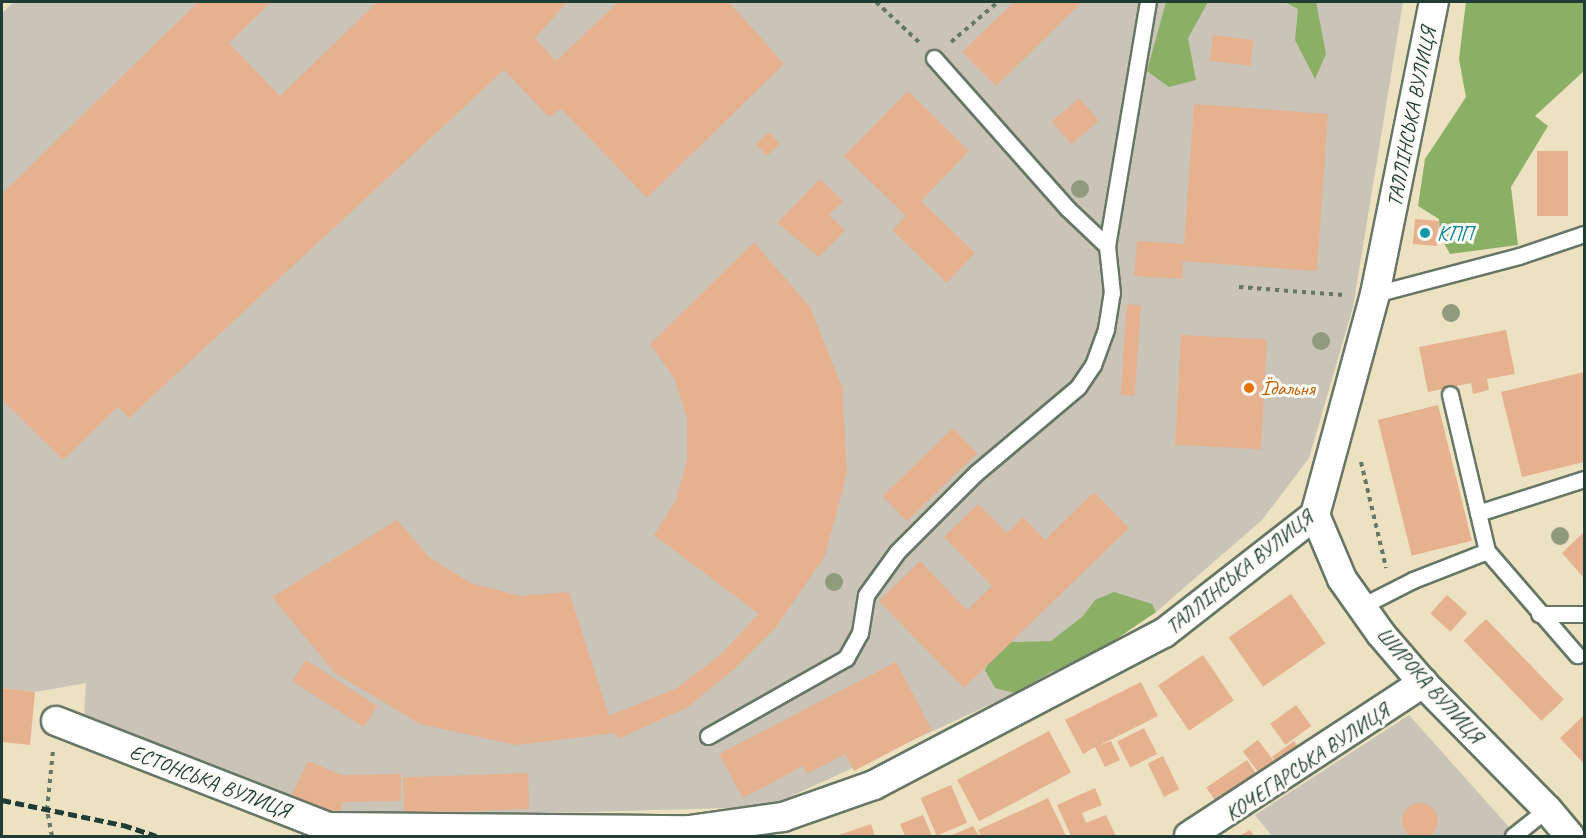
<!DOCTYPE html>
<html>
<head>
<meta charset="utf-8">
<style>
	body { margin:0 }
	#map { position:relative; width:1586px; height:838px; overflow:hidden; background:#ece1c0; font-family:Caveat,sans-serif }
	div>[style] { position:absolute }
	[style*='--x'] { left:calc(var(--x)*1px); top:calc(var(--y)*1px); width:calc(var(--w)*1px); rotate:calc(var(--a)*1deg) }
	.industrial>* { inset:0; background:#c9c3b8 }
	.forest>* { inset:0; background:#8bb065 }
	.building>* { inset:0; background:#e6b18f; transform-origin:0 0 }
	.round { border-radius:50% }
	.path>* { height:4px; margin-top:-2px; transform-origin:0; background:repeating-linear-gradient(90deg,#677665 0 4.5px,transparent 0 9px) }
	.roads { filter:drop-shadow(2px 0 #677665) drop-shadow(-2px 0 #677665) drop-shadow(0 2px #677665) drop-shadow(0 -2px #677665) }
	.service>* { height:15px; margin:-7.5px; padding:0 7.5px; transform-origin:7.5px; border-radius:7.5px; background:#fff }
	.minor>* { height:28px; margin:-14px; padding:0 14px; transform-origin:14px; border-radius:14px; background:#fff }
	.rail>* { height:4.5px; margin-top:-2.25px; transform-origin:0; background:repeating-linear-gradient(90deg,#1f3d34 0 9px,transparent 0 13.5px) }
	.trees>* { width:18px; height:18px; margin:-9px; border-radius:50%; background:#8f9b7c }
	.dots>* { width:16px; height:16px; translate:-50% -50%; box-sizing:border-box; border:3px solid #fdfcf7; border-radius:50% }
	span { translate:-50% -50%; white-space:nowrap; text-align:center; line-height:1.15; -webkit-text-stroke:6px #fdfcf7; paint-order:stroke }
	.street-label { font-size:21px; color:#1f3d34 }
	.culture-label { font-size:21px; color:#0d838f }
	.left { translate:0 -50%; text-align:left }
	.food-label { font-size:21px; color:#c56008 }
	.frame { position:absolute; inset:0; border:3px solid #1f3d34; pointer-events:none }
</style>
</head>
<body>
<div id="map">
	<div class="industrial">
		<i style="clip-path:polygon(14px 2px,1403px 2px,1353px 307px,1309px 458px,1262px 520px,1156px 612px,1063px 671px,768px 807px,341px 819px,84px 716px,86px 683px,35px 692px,2px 688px,2px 13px)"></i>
		<i style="clip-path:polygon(1409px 715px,1517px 836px,1272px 836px,1255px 815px)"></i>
	</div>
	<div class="forest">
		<i style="clip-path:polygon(1166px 2px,1208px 2px,1188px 38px,1196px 80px,1169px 87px,1147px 71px)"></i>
		<i style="clip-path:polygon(1285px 2px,1316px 2px,1326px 54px,1315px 79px,1295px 40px,1298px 9px)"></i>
		<i style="clip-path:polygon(1466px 2px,1584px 2px,1584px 71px,1535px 116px,1548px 126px,1511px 187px,1518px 245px,1450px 254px,1440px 236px,1439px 219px,1418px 206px,1425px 159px,1466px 97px,1459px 59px)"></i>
		<i style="clip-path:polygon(1114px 592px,1152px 604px,1156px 612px,1090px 657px,1051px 672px,1015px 693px,995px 688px,985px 670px,994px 652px,1012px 642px,1051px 641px,1083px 616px,1095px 600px)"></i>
	</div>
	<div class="building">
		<i style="clip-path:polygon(198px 2px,271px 2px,229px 43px,280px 96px,377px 2px,567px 2px,535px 38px,556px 61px,618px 2px,729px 2px,784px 64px,647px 198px,561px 109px,549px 117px,504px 70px,129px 418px,118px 407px,63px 460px,2px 400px,2px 194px)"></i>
		<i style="clip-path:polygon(1014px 2px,1081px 3px,996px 86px,962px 52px)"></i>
		<i style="left:1213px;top:35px;width:41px;height:26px;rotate:7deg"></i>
		<i style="clip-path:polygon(908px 91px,969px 151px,921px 201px,975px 253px,947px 283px,892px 230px,906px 216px,844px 156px)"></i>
		<i style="left:1079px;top:98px;width:30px;height:36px;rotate:49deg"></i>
		<i style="clip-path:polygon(1194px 104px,1328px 114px,1317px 271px,1183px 261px,1182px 279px,1134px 276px,1137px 241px,1184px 244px)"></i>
		<i style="left:769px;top:132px;width:16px;height:18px;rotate:47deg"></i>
		<i style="left:1537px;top:151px;width:31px;height:65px"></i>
		<i style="clip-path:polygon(820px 179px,843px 201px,829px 215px,845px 230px,819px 257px,777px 223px)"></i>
		<i style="left:1415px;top:219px;width:24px;height:25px;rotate:5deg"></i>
		<i style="clip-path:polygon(754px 242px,810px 307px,842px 387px,847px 473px,825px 556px,776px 627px,733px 670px,688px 707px,618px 739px,615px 733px,517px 745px,420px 724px,335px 673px,272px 597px,397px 520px,429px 557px,471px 583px,519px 596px,569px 592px,609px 716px,677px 688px,720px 655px,759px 614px,654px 535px,676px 500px,687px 460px,687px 418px,674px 378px,650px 344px)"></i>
		<i style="left:1127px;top:304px;width:14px;height:91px;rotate:4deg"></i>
		<i style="clip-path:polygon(1506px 330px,1515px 374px,1487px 379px,1489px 390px,1473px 394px,1471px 383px,1428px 392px,1419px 347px)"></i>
		<i style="left:1181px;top:335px;width:86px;height:110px;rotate:3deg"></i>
		<i style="clip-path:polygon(1584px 372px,1584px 462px,1522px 477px,1501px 392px)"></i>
		<i style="left:1438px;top:405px;width:140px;height:62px;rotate:76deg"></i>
		<i style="left:953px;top:428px;width:35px;height:98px;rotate:46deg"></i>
		<i style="clip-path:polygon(1094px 492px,1129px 528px,964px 688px,879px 601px,920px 561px,967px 610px,992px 586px,944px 537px,978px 504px,1007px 533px,1023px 517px,1045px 540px)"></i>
		<i style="clip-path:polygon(1584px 532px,1584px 578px,1562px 553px)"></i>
		<i style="left:1291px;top:594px;width:60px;height:76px;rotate:55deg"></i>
		<i style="left:1447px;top:595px;width:27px;height:25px;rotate:42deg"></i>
		<i style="left:1486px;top:619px;width:112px;height:31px;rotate:46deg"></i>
		<i style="left:1203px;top:655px;width:55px;height:54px;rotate:56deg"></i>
		<i style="left:306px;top:660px;width:85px;height:25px;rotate:33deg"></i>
		<i style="clip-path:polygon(896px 662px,932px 730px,854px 771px,845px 754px,807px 774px,803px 766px,743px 798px,719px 754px)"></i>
		<i style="clip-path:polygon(1141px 682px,1158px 716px,1098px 746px,1111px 741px,1120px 760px,1105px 767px,1095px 747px,1083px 754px,1065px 720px)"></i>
		<i style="clip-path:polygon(2px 688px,35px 692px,30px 745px,2px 742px)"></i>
		<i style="left:1296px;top:705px;width:26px;height:32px;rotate:54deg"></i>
		<i style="clip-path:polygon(1584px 715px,1584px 764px,1560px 738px)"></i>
		<i style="left:1144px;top:728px;width:29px;height:30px;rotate:63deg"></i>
		<i style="left:1049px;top:731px;width:47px;height:104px;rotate:62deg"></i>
		<i style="left:1258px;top:740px;width:30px;height:19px;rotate:53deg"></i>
		<i style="left:1294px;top:741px;width:14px;height:27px;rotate:54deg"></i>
		<i style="left:1163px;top:756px;width:37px;height:17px;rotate:64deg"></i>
		<i style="left:1247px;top:760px;width:22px;height:49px;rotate:56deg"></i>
		<i style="clip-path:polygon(308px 761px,341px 775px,401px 774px,401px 801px,342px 802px,341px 819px,290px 799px)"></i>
		<i style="left:528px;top:773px;width:36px;height:125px;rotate:88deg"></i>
		<i style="left:951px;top:785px;width:41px;height:33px;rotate:67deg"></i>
		<i style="clip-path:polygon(1095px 788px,1102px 805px,1082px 813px,1086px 823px,1106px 815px,1116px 836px,1071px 836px,1057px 805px)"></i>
		<i style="clip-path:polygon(1048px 798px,1066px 836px,981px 836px,978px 830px)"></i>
		<i class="round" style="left:1402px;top:803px;width:36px;height:36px"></i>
		<i style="clip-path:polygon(923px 815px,932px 836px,905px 836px,900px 824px)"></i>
		<i style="clip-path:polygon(871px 824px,875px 836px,836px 836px)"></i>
		<i style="clip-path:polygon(973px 826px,979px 836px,950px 836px)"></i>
		<i style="clip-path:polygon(1250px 830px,1254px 836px,1239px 836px)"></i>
	</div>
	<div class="path">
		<i style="--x:876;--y:2;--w:60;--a:43"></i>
		<i style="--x:951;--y:42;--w:62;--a:-40.4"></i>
		<i style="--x:1239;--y:287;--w:105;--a:4.4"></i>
		<i style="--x:1361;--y:462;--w:109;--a:76.7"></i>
		<i style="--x:52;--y:836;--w:26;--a:-101"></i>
		<i style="--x:47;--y:810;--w:59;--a:-84.2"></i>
	</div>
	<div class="roads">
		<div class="service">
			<i style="--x:934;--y:58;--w:200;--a:48.4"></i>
			<i style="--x:1067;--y:208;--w:55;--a:43.5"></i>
			<i style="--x:1375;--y:294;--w:149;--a:-14.8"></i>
			<i style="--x:1519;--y:256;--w:69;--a:-18.7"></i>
			<i style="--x:1478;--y:513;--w:111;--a:-17.8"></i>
			<i style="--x:1487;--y:551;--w:138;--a:49.1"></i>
			<i style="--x:1362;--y:606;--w:57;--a:-27"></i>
			<i style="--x:1413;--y:580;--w:79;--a:-21.4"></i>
			<i style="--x:1487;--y:551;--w:161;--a:-103.3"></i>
			<i style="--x:1539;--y:614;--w:45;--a:0"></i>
			<i style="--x:708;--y:736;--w:159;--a:-29.5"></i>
			<i style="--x:846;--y:658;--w:29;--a:-61"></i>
			<i style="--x:860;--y:633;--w:38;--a:-81"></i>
			<i style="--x:866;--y:595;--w:53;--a:-54.2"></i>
			<i style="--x:897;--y:552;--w:112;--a:-45"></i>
			<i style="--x:976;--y:473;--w:133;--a:-40.1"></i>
			<i style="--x:1078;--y:387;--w:27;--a:-56"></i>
			<i style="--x:1093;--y:365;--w:38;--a:-70"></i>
			<i style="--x:1106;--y:329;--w:36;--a:-81"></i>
			<i style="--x:1112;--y:293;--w:47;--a:-96.1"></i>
			<i style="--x:1107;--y:246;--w:247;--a:-80.5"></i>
			<i style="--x:1513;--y:836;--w:43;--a:-38.5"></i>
		</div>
		<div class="minor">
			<i style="--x:1315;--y:515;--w:69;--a:67.1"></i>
			<i style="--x:1342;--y:579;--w:67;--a:54.7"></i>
			<i style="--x:1381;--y:634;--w:65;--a:49.4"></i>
			<i style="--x:1423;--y:683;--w:177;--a:45.5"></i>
			<i style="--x:1547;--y:809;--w:35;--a:50"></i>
			<i style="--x:56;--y:721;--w:292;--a:21.3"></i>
			<i style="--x:328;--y:827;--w:361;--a:0.5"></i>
			<i style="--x:689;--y:830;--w:95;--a:-7.9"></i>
			<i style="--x:783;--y:817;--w:96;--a:-19.4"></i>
			<i style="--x:874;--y:785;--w:327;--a:-27.7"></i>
			<i style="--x:1164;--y:633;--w:192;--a:-38"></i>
			<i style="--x:1315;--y:515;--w:229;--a:-74.8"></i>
			<i style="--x:1375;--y:294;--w:298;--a:-78.6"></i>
			<i style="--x:1189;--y:836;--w:280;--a:-33.2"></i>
		</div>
	</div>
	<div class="rail">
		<i style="--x:2;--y:800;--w:124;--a:11.7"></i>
		<i style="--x:123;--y:825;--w:35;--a:18"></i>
	</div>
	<div class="trees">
		<i style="left:1080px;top:189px"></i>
		<i style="left:1451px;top:313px"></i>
		<i style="left:1321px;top:341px"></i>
		<i style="left:1560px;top:536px"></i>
		<i style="left:834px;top:582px"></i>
	</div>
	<div class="dots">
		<i style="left:1425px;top:233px;background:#0f9aa8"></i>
		<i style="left:1249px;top:388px;background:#e8710a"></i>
	</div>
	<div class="street-label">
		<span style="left:1411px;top:117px;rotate:-79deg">ТАЛЛІНСЬКА ВУЛИЦЯ</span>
		<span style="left:1239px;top:572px;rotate:-39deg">ТАЛЛІНСЬКА ВУЛИЦЯ</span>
		<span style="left:1430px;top:685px;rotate:48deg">ШИРОКА ВУЛИЦЯ</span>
		<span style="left:1307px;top:762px;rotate:-34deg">КОЧЕГАРСЬКА ВУЛИЦЯ</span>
		<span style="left:210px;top:781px;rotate:21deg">ЕСТОНСЬКА ВУЛИЦЯ</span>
	</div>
	<div class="culture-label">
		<span class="left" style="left:1437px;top:233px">КПП</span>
	</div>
	<div class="food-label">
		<span class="left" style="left:1261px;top:388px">Їдальня</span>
	</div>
	<div class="frame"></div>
</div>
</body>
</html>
